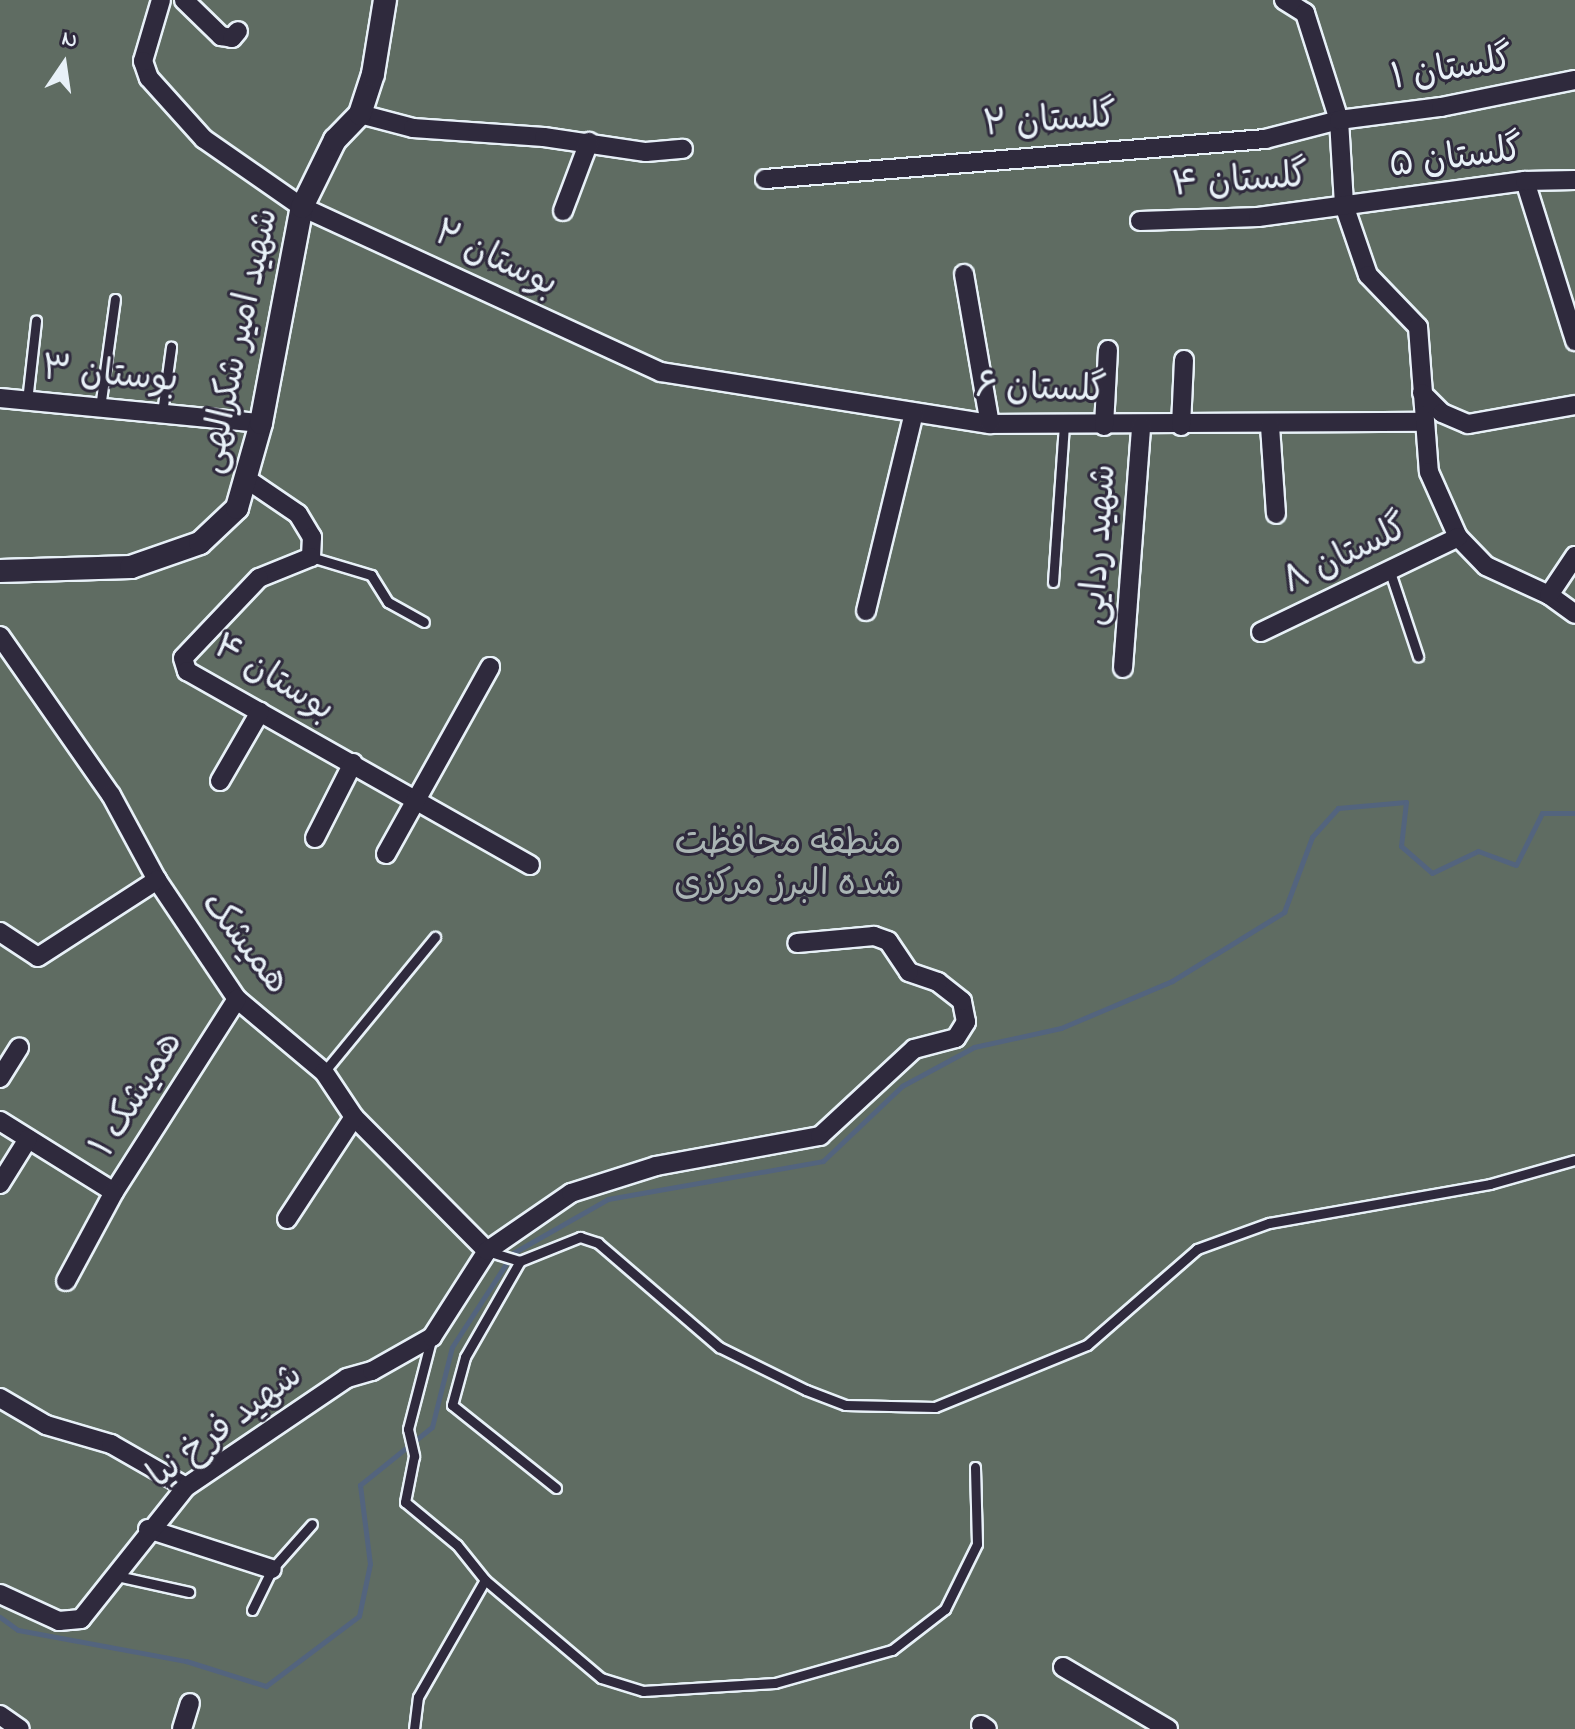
<!DOCTYPE html>
<html>
<head>
<meta charset="utf-8">
<style>
	body { margin:0 }
	#map { position:relative; width:1575px; height:1729px; overflow:hidden; background:#2f2a3d; font-family:"Indie Flower","Playpen Sans Arabic",sans-serif }
	div>[style] { position:absolute }
	[style*='--x'] { left:calc(var(--x)*1px); top:calc(var(--y)*1px); width:calc(var(--w)*1px); rotate:calc(var(--a)*1deg) }
	.green>* { inset:0; background:#5f6c62; transform-origin:0 0 }
	.stream>* { height:5px; margin:-2.5px; padding:0 2.5px; transform-origin:2.5px; border-radius:2.5px; background:#53647e }
	.roads { filter:drop-shadow(2px 0 #e8f1f8) drop-shadow(-2px 0 #e8f1f8) drop-shadow(0 2px #e8f1f8) drop-shadow(0 -2px #e8f1f8) }
	.service>* { height:9px; margin:-4.5px; padding:0 4.5px; transform-origin:4.5px; border-radius:4.5px; background:#2f2a3d }
	.minor>* { height:18px; margin:-9px; padding:0 9px; transform-origin:9px; border-radius:9px; background:#2f2a3d }
	.tertiary>* { height:22px; margin:-11px; padding:0 11px; transform-origin:11px; border-radius:11px; background:#2f2a3d }
	span { translate:-50% -50%; white-space:nowrap; text-align:center; line-height:1.15; -webkit-text-stroke:6px #2f2a3d; paint-order:stroke }
	.street-label { font-size:36px; color:#e8f1f8 }
	.park-label { font-size:36px; color:#aab5b4 }
	.north { position:absolute; left:24px; top:24px; width:80px; height:80px; -webkit-text-stroke:6px #2f2a3d; paint-order:stroke; rotate:13deg; font-size:22px; font-weight:700; line-height:32px; text-align:center; color:#e8f1f8 }
	.north::after { content:''; display:block; margin:auto; width:28px; height:36px; background:#e8f1f8; clip-path:polygon(50% 0,100% 100%,50% 72%,0 100%) }
</style>
</head>
<body>
<div id="map">
	<div class="green">
		<i style="left:0;top:0;width:1575px;height:1729px"></i>
	</div>
	<div class="stream">
		<i style="--x:0;--y:1617;--w:22;--a:36"></i>
		<i style="--x:18;--y:1630;--w:171;--a:10.5"></i>
		<i style="--x:186;--y:1661;--w:84;--a:17.4"></i>
		<i style="--x:266;--y:1686;--w:116;--a:-37"></i>
		<i style="--x:359;--y:1616;--w:53;--a:-78.1"></i>
		<i style="--x:370;--y:1564;--w:80;--a:-97.2"></i>
		<i style="--x:360;--y:1485;--w:92;--a:-38.9"></i>
		<i style="--x:432;--y:1427;--w:82;--a:-76"></i>
		<i style="--x:452;--y:1347;--w:112;--a:-57"></i>
		<i style="--x:513;--y:1253;--w:109;--a:-29.6"></i>
		<i style="--x:608;--y:1199;--w:218;--a:-10"></i>
		<i style="--x:823;--y:1161;--w:109;--a:-43.5"></i>
		<i style="--x:902;--y:1086;--w:82;--a:-28.4"></i>
		<i style="--x:974;--y:1047;--w:89;--a:-12.3"></i>
		<i style="--x:1061;--y:1028;--w:121;--a:-22.9"></i>
		<i style="--x:1172;--y:981;--w:132;--a:-31.6"></i>
		<i style="--x:1284;--y:912;--w:80;--a:-69.5"></i>
		<i style="--x:1312;--y:837;--w:39;--a:-48"></i>
		<i style="--x:1338;--y:808;--w:68;--a:-5"></i>
		<i style="--x:1406;--y:802;--w:44;--a:96.5"></i>
		<i style="--x:1401;--y:846;--w:41;--a:41.1"></i>
		<i style="--x:1432;--y:873;--w:51;--a:-25.6"></i>
		<i style="--x:1478;--y:851;--w:40;--a:20.2"></i>
		<i style="--x:1516;--y:865;--w:58;--a:-63.4"></i>
		<i style="--x:1542;--y:813;--w:33;--a:0"></i>
	</div>
	<div class="roads">
		<div class="service">
			<i style="--x:27;--y:401;--w:81;--a:-83.6"></i>
			<i style="--x:100;--y:408;--w:110;--a:-82.2"></i>
			<i style="--x:162;--y:413;--w:67;--a:-82.2"></i>
			<i style="--x:311;--y:557;--w:63;--a:16.7"></i>
			<i style="--x:371;--y:575;--w:32;--a:58"></i>
			<i style="--x:388;--y:602;--w:41;--a:29.1"></i>
			<i style="--x:1390;--y:572;--w:89;--a:71.6"></i>
			<i style="--x:1053;--y:582;--w:156;--a:-86"></i>
			<i style="--x:324;--y:1072;--w:175;--a:-50.6"></i>
			<i style="--x:487;--y:1251;--w:34;--a:17"></i>
			<i style="--x:431;--y:1340;--w:92;--a:104.5"></i>
			<i style="--x:408;--y:1429;--w:28;--a:77"></i>
			<i style="--x:414;--y:1456;--w:47;--a:101.1"></i>
			<i style="--x:405;--y:1502;--w:67;--a:39.6"></i>
			<i style="--x:457;--y:1545;--w:45;--a:51.3"></i>
			<i style="--x:485;--y:1580;--w:152;--a:40.2"></i>
			<i style="--x:601;--y:1678;--w:44;--a:17.2"></i>
			<i style="--x:643;--y:1691;--w:132;--a:-3.5"></i>
			<i style="--x:775;--y:1683;--w:122;--a:-15.8"></i>
			<i style="--x:892;--y:1650;--w:67;--a:-37.7"></i>
			<i style="--x:945;--y:1609;--w:72;--a:-63.8"></i>
			<i style="--x:977;--y:1544;--w:77;--a:-91.5"></i>
			<i style="--x:556;--y:1488;--w:133;--a:-141.4"></i>
			<i style="--x:452;--y:1405;--w:50;--a:-74.8"></i>
			<i style="--x:465;--y:1357;--w:111;--a:-60.2"></i>
			<i style="--x:520;--y:1261;--w:65;--a:-21.8"></i>
			<i style="--x:580;--y:1237;--w:19;--a:18"></i>
			<i style="--x:598;--y:1243;--w:160;--a:40.7"></i>
			<i style="--x:719;--y:1347;--w:97;--a:26.3"></i>
			<i style="--x:806;--y:1390;--w:42;--a:21"></i>
			<i style="--x:845;--y:1405;--w:90;--a:1.3"></i>
			<i style="--x:935;--y:1407;--w:164;--a:-22.2"></i>
			<i style="--x:1087;--y:1345;--w:146;--a:-41.1"></i>
			<i style="--x:1197;--y:1249;--w:77;--a:-19.9"></i>
			<i style="--x:1269;--y:1223;--w:224;--a:-10"></i>
			<i style="--x:1490;--y:1184;--w:88;--a:-15.8"></i>
			<i style="--x:117;--y:1576;--w:74;--a:12.5"></i>
			<i style="--x:252;--y:1610;--w:46;--a:-64"></i>
			<i style="--x:272;--y:1569;--w:60;--a:-48.4"></i>
			<i style="--x:414;--y:1729;--w:32;--a:-83"></i>
			<i style="--x:418;--y:1697;--w:135;--a:-60.2"></i>
		</div>
		<div class="minor">
			<i style="--x:161;--y:0;--w:64;--a:106.4"></i>
			<i style="--x:143;--y:61;--w:18;--a:71"></i>
			<i style="--x:149;--y:78;--w:82;--a:48"></i>
			<i style="--x:204;--y:139;--w:119;--a:34.8"></i>
			<i style="--x:302;--y:207;--w:395;--a:24.7"></i>
			<i style="--x:661;--y:372;--w:333;--a:9"></i>
			<i style="--x:990;--y:424;--w:432;--a:-0.3"></i>
			<i style="--x:184;--y:0;--w:52;--a:44.2"></i>
			<i style="--x:221;--y:36;--w:11;--a:10"></i>
			<i style="--x:232;--y:38;--w:9;--a:-49"></i>
			<i style="--x:1284;--y:0;--w:25;--a:32"></i>
			<i style="--x:1305;--y:13;--w:112;--a:72.4"></i>
			<i style="--x:1339;--y:120;--w:85;--a:86.6"></i>
			<i style="--x:1344;--y:205;--w:74;--a:71.1"></i>
			<i style="--x:1368;--y:275;--w:72;--a:46.1"></i>
			<i style="--x:1418;--y:327;--w:145;--a:85.7"></i>
			<i style="--x:1429;--y:472;--w:71;--a:66"></i>
			<i style="--x:1458;--y:537;--w:40;--a:46"></i>
			<i style="--x:1486;--y:566;--w:69;--a:24.7"></i>
			<i style="--x:1549;--y:595;--w:32;--a:36"></i>
			<i style="--x:360;--y:114;--w:55;--a:14.8"></i>
			<i style="--x:413;--y:128;--w:131;--a:3.9"></i>
			<i style="--x:544;--y:137;--w:103;--a:8.4"></i>
			<i style="--x:646;--y:152;--w:37;--a:-5"></i>
			<i style="--x:765;--y:179;--w:502;--a:-4.57"></i>
			<i style="--x:1265;--y:139;--w:76;--a:-14.4"></i>
			<i style="--x:1339;--y:120;--w:103;--a:-7.3"></i>
			<i style="--x:1441;--y:107;--w:137;--a:-11.4"></i>
			<i style="--x:1525;--y:181;--w:168;--a:72.6"></i>
			<i style="--x:563;--y:211;--w:74;--a:-69.4"></i>
			<i style="--x:1140;--y:221;--w:118;--a:-1.9"></i>
			<i style="--x:1258;--y:217;--w:269;--a:-7.7"></i>
			<i style="--x:1525;--y:181;--w:50;--a:-1.1"></i>
			<i style="--x:964;--y:274;--w:152;--a:80.2"></i>
			<i style="--x:1422;--y:393;--w:28;--a:45"></i>
			<i style="--x:1442;--y:413;--w:28;--a:23"></i>
			<i style="--x:1468;--y:424;--w:109;--a:-10.1"></i>
			<i style="--x:0;--y:398;--w:262;--a:5.5"></i>
			<i style="--x:1104;--y:426;--w:76;--a:-87"></i>
			<i style="--x:1181;--y:426;--w:66;--a:-87.4"></i>
			<i style="--x:1270;--y:426;--w:88;--a:86.1"></i>
			<i style="--x:248;--y:480;--w:60;--a:34.2"></i>
			<i style="--x:298;--y:514;--w:27;--a:59"></i>
			<i style="--x:312;--y:537;--w:20;--a:93"></i>
			<i style="--x:311;--y:557;--w:56;--a:158"></i>
			<i style="--x:259;--y:578;--w:110;--a:133.5"></i>
			<i style="--x:183;--y:658;--w:14;--a:73"></i>
			<i style="--x:187;--y:671;--w:394;--a:29.5"></i>
			<i style="--x:1549;--y:595;--w:47;--a:-56.3"></i>
			<i style="--x:866;--y:611;--w:204;--a:-76.4"></i>
			<i style="--x:1261;--y:632;--w:219;--a:-25.7"></i>
			<i style="--x:0;--y:636;--w:194;--a:55.1"></i>
			<i style="--x:111;--y:795;--w:97;--a:61.6"></i>
			<i style="--x:157;--y:880;--w:143;--a:56.1"></i>
			<i style="--x:237;--y:999;--w:114;--a:40"></i>
			<i style="--x:324;--y:1072;--w:54;--a:56.3"></i>
			<i style="--x:354;--y:1117;--w:189;--a:45.2"></i>
			<i style="--x:1123;--y:668;--w:243;--a:-85.7"></i>
			<i style="--x:220;--y:781;--w:80;--a:-59.9"></i>
			<i style="--x:315;--y:838;--w:84;--a:-63.1"></i>
			<i style="--x:386;--y:854;--w:214;--a:-60.9"></i>
			<i style="--x:0;--y:932;--w:45;--a:33.3"></i>
			<i style="--x:38;--y:957;--w:142;--a:-32.9"></i>
			<i style="--x:0;--y:1078;--w:36;--a:-58"></i>
			<i style="--x:0;--y:1121;--w:134;--a:31.9"></i>
			<i style="--x:114;--y:1192;--w:229;--a:-57.5"></i>
			<i style="--x:0;--y:1184;--w:53;--a:-58.1"></i>
			<i style="--x:287;--y:1219;--w:122;--a:-56.7"></i>
			<i style="--x:66;--y:1281;--w:101;--a:-61.7"></i>
			<i style="--x:0;--y:1398;--w:53;--a:30.4"></i>
			<i style="--x:46;--y:1425;--w:68;--a:16.3"></i>
			<i style="--x:111;--y:1444;--w:86;--a:29.8"></i>
			<i style="--x:148;--y:1529;--w:130;--a:17.9"></i>
			<i style="--x:0;--y:1594;--w:65;--a:24.6"></i>
			<i style="--x:59;--y:1621;--w:22;--a:-5"></i>
			<i style="--x:81;--y:1619;--w:169;--a:-51.5"></i>
			<i style="--x:186;--y:1487;--w:194;--a:-34.1"></i>
			<i style="--x:347;--y:1378;--w:26;--a:-16"></i>
			<i style="--x:372;--y:1371;--w:69;--a:-29.5"></i>
			<i style="--x:432;--y:1337;--w:102;--a:-57.4"></i>
			<i style="--x:487;--y:1251;--w:102;--a:-34.6"></i>
			<i style="--x:571;--y:1193;--w:89;--a:-17.6"></i>
			<i style="--x:656;--y:1166;--w:167;--a:-10.4"></i>
			<i style="--x:820;--y:1136;--w:128;--a:-42.8"></i>
			<i style="--x:914;--y:1049;--w:43;--a:-14.7"></i>
			<i style="--x:956;--y:1038;--w:19;--a:-58"></i>
			<i style="--x:966;--y:1022;--w:21;--a:-101"></i>
			<i style="--x:962;--y:1001;--w:31;--a:-142"></i>
			<i style="--x:938;--y:982;--w:31;--a:-161"></i>
			<i style="--x:909;--y:972;--w:37;--a:-124"></i>
			<i style="--x:888;--y:941;--w:15;--a:-160"></i>
			<i style="--x:874;--y:936;--w:77;--a:174.8"></i>
			<i style="--x:1063;--y:1667;--w:122;--a:30.6"></i>
			<i style="--x:0;--y:1715;--w:24;--a:35"></i>
			<i style="--x:981;--y:1725;--w:7;--a:34"></i>
			<i style="--x:182;--y:1729;--w:27;--a:-73"></i>
		</div>
		<div class="tertiary">
			<i style="--x:0;--y:571;--w:131;--a:-1.7"></i>
			<i style="--x:131;--y:567;--w:73;--a:-19.2"></i>
			<i style="--x:200;--y:543;--w:51;--a:-43.4"></i>
			<i style="--x:237;--y:508;--w:88;--a:-74.2"></i>
			<i style="--x:261;--y:423;--w:220;--a:-79.3"></i>
			<i style="--x:302;--y:207;--w:75;--a:-63.8"></i>
			<i style="--x:335;--y:140;--w:36;--a:-46"></i>
			<i style="--x:360;--y:114;--w:42;--a:-72"></i>
			<i style="--x:373;--y:74;--w:75;--a:-80.8"></i>
		</div>
	</div>
	<div class="street-label">
		<span style="left:1452px;top:70px;rotate:-9deg">گلستان ۱</span>
		<span style="left:1050px;top:122px;rotate:-4deg">گلستان ۲</span>
		<span style="left:1456px;top:159px;rotate:-7deg">گلستان ۵</span>
		<span style="left:1240px;top:182px;rotate:-4deg">گلستان ۴</span>
		<span style="left:495px;top:260px;rotate:25deg">بوستان ۲</span>
		<span style="left:240px;top:341px;rotate:-78deg">شهید امیر شکرالهی</span>
		<span style="left:110px;top:376px;rotate:5deg">بوستان ۳</span>
		<span style="left:1041px;top:390px;rotate:2deg">گلستان ۶</span>
		<span style="left:1100px;top:545px;rotate:-86deg">شهید ردایی</span>
		<span style="left:1346px;top:556px;rotate:-26deg">گلستان ۸</span>
		<span style="left:273px;top:679px;rotate:31deg">بوستان ۴</span>
		<span style="left:244px;top:944px;rotate:52deg">همیشک</span>
		<span style="left:138px;top:1095px;rotate:-58deg">همیشک ۱</span>
		<span style="left:226px;top:1427px;rotate:-37deg">شهید فرخ نیا</span>
	</div>
	<div class="park-label">
		<span style="left:788px;top:865px">منطقه محافظت<br>شده البرز مرکزی</span>
	</div>
	<div class="north">N</div>
</div>
</body>
</html>
